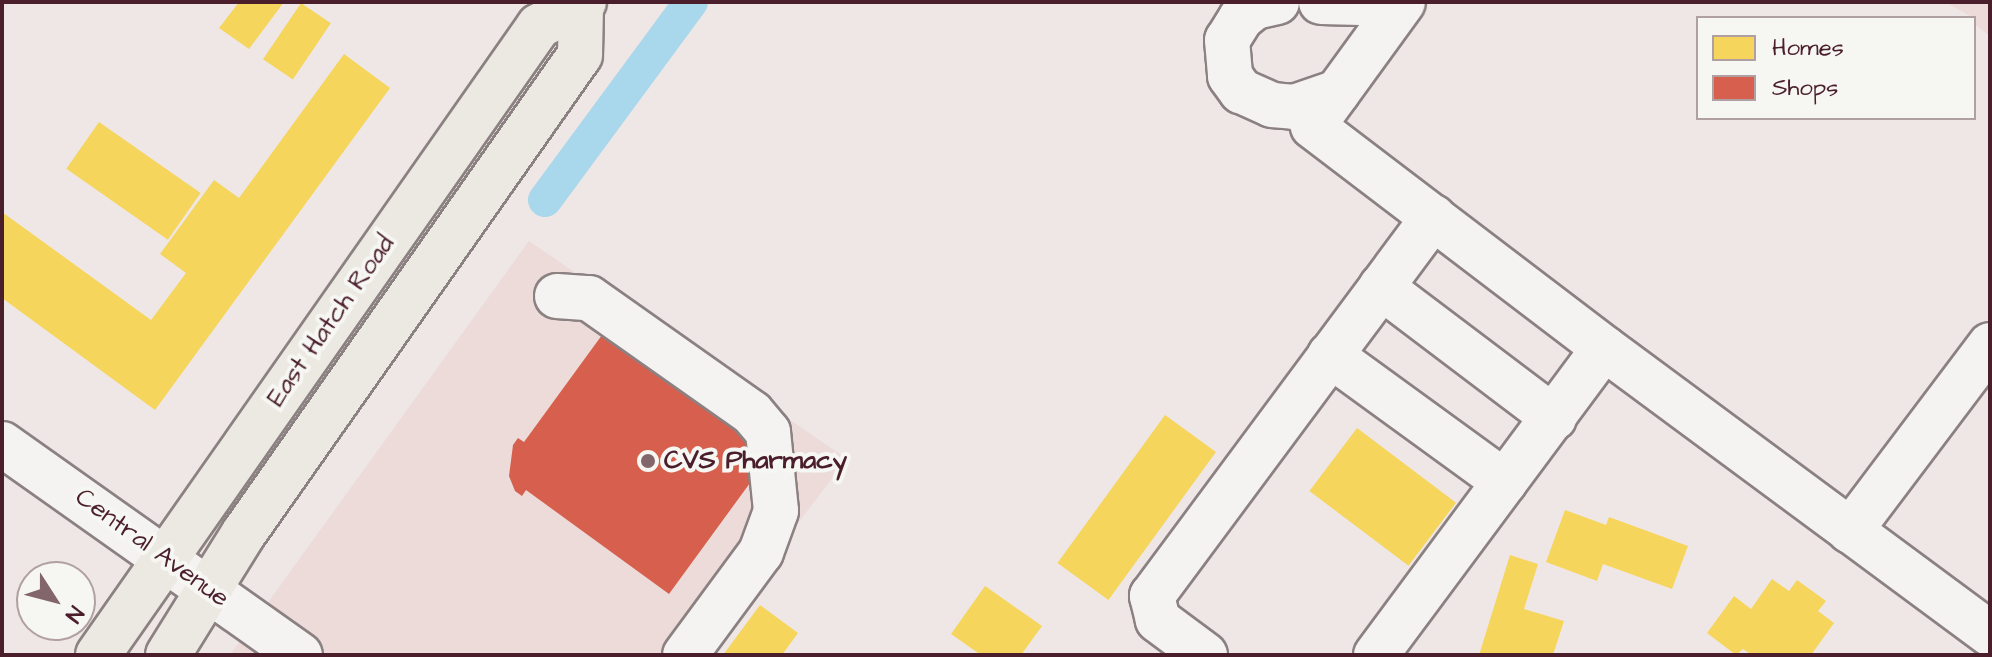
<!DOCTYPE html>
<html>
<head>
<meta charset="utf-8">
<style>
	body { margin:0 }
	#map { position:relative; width:1992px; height:657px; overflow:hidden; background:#eee7e6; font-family:"Architects Daughter",sans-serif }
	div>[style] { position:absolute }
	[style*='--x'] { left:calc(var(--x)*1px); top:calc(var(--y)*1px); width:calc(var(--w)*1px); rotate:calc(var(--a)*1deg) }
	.built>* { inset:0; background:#ecdbd9 }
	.homes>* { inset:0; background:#f6d55c; transform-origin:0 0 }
	.shops>* { inset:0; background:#d6604d }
	.canal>* { height:34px; margin:-17px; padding:0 17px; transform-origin:17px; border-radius:17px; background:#a9d7ec }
	.roads { filter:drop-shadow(2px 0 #8c8182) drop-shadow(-2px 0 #8c8182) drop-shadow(0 2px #8c8182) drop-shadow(0 -2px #8c8182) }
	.minor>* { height:44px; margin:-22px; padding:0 22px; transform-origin:22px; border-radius:22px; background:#f4f3f1 }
	.major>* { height:44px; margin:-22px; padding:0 22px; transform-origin:22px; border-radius:22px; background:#ece8e2 }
	.dots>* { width:22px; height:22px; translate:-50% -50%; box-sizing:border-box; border:4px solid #f6f6f2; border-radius:50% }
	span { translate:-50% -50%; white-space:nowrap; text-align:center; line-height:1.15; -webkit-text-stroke:8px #f6f6f2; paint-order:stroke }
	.street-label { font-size:26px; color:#4a1f2b }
	.poi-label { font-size:26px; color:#4a1f2b; font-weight:700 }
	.left { translate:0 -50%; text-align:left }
	.frame { position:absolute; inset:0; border:4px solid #4a1f2b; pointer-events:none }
	.legend { position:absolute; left:1696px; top:16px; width:280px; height:104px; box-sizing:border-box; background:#f6f6f2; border:2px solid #b1a0a2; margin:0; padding:10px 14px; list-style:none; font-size:24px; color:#4a1f2b }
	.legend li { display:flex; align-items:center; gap:16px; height:40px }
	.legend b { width:40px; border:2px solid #b1a0a2 }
	.north { position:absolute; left:16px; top:561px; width:80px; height:80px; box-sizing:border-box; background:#f6f6f2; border:2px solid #b1a0a2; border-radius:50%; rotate:126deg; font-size:22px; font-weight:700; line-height:32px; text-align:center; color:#4a1f2b }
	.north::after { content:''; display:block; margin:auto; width:28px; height:36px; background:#83656c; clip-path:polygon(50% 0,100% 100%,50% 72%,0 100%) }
</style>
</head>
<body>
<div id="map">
	<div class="built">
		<i style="clip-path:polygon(1945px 2px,1990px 2px,1990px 36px,1974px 24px,1974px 18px)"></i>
		<i style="clip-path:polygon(529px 241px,847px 459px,697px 655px,230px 655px)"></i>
	</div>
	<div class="homes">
		<i style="clip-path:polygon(239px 2px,284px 2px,249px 49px,219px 28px)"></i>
		<i style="left:301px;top:3px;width:36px;height:68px;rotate:34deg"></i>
		<i style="clip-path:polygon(344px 54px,390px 88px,155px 410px,2px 298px,2px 212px,151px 320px,186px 273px,160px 254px,214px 180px,239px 198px)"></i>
		<i style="left:99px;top:122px;width:124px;height:57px;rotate:35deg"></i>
		<i style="left:1165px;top:415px;width:63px;height:183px;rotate:36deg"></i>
		<i style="left:1357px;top:428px;width:124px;height:79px;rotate:37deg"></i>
		<i style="clip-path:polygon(1565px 510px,1606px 525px,1609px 517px,1688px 546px,1672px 589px,1603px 564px,1597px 581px,1546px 562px)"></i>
		<i style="clip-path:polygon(1510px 555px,1538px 564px,1524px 609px,1564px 621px,1553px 655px,1479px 655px)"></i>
		<i style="clip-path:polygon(1772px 579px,1789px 591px,1797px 580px,1826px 601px,1818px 611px,1834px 623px,1811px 655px,1752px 655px,1743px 649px,1736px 655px,1707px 633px,1734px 596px,1751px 609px)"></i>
		<i style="clip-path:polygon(985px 586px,1042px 626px,1021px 655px,981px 655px,951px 634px)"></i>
		<i style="clip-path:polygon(760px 605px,798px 633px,782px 655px,723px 655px)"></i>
	</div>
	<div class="shops">
		<i style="clip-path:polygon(602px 335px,756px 445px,758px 472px,669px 594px,526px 490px,522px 496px,515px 491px,509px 476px,513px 445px,518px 438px,524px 442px)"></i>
	</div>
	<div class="canal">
		<i style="--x:545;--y:200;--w:246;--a:-53.6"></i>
	</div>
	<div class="roads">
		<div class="minor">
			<i style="--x:1277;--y:2;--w:23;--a:167"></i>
			<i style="--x:1255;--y:7;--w:18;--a:142"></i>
			<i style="--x:1241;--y:18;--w:26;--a:122"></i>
			<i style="--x:1227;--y:40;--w:36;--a:85"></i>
			<i style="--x:1230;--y:76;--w:19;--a:54"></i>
			<i style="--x:1241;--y:91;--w:34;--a:24"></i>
			<i style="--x:1272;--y:105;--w:22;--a:5"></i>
			<i style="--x:1294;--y:107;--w:46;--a:-18.8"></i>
			<i style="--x:1321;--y:2;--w:80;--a:1.4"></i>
			<i style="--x:1381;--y:287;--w:217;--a:37.1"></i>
			<i style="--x:557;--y:296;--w:32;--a:4"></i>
			<i style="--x:589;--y:298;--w:199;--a:35.2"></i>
			<i style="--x:752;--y:413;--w:25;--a:50"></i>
			<i style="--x:768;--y:432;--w:79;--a:84.2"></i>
			<i style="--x:776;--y:511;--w:44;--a:110.1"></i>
			<i style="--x:761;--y:552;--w:128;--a:126.4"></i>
			<i style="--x:1604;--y:348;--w:480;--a:36.5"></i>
			<i style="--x:1330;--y:355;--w:216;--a:36"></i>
			<i style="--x:2;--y:444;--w:365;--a:35.3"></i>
			<i style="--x:1850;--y:531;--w:233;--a:-53"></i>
			<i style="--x:1205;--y:655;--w:59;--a:-143.3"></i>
			<i style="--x:1158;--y:620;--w:25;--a:-104"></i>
			<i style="--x:1152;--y:596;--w:472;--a:-53.4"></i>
			<i style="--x:1376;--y:655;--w:382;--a:-53.4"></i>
			<i style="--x:1604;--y:348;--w:366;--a:-142.7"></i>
			<i style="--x:1313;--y:126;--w:153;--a:-54"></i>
		</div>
		<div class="major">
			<i style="--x:98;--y:655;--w:768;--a:-54.97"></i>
			<i style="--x:539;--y:26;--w:51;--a:-28.1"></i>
			<i style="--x:168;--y:655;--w:144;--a:-58.1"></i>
			<i style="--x:244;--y:533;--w:584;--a:-54.9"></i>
			<i style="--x:580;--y:55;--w:49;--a:-88.8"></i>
		</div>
	</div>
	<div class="dots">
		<i style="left:648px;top:461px;background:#83656c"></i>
	</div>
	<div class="street-label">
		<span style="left:331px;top:321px;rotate:-55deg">East Hatch Road</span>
		<span style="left:152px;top:548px;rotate:36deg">Central Avenue</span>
	</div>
	<div class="poi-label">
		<span class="left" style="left:664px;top:461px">CVS Pharmacy</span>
	</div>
	<div class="frame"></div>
	<ul class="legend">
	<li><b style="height:22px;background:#f6d55c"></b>Homes</li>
	<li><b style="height:22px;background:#d6604d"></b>Shops</li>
	</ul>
	<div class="north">N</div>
</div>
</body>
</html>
